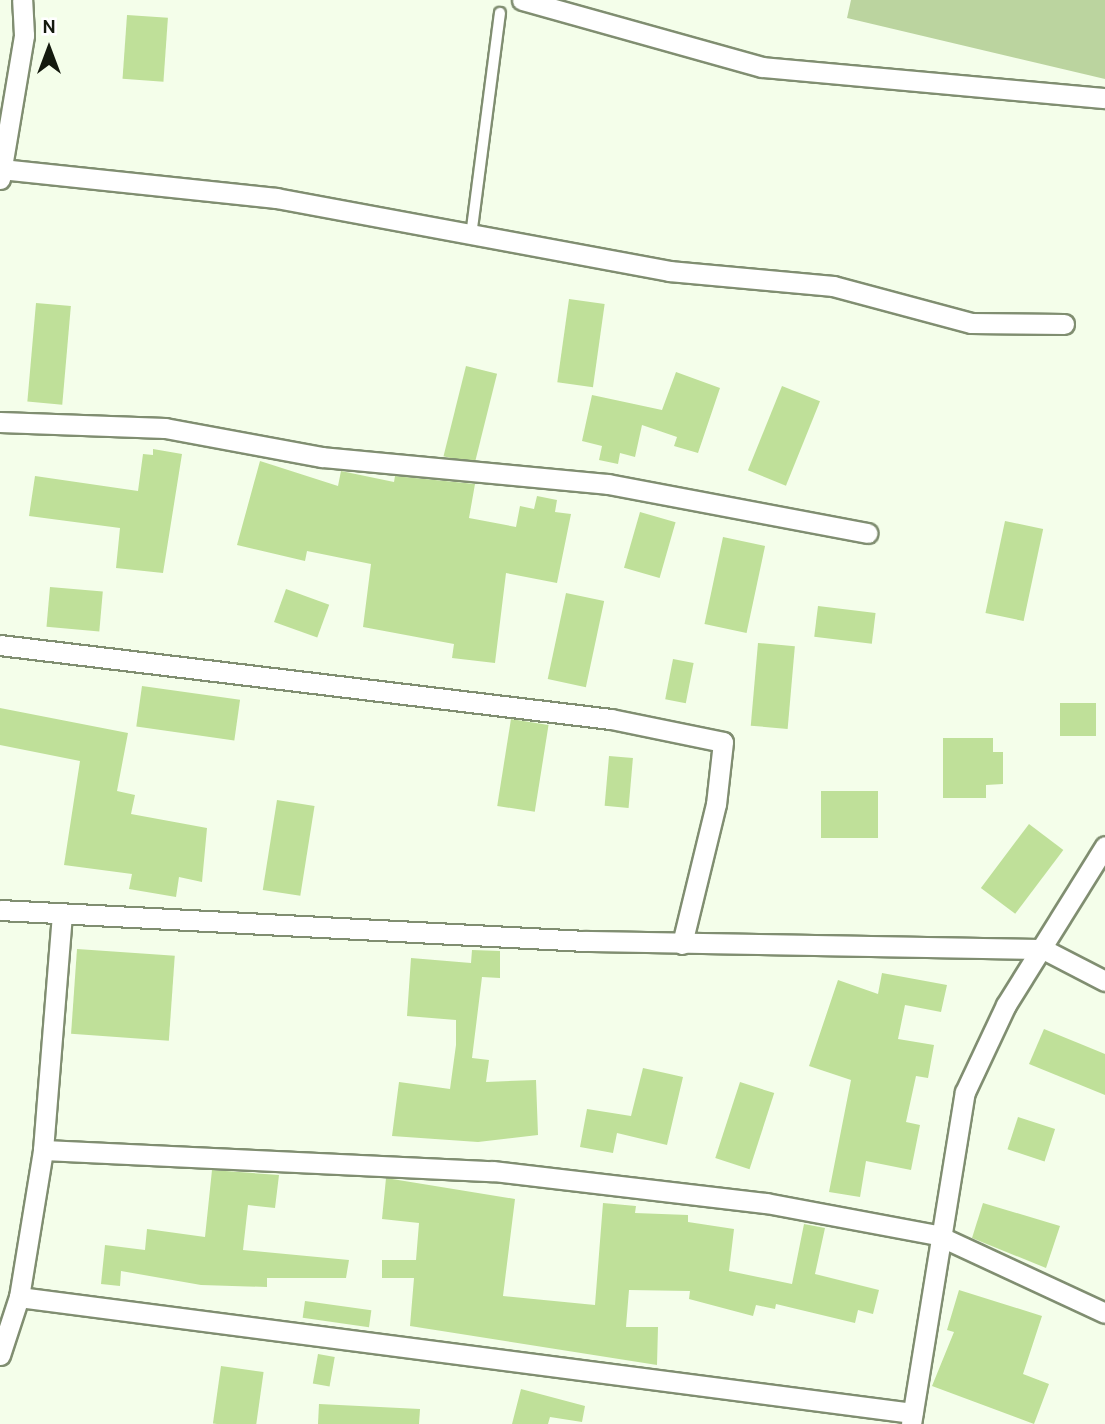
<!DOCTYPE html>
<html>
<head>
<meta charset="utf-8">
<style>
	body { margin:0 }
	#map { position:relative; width:1105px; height:1424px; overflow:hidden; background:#f4feea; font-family:Overpass,sans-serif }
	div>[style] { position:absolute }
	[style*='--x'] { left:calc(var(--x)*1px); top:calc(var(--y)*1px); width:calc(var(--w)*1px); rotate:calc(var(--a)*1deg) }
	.green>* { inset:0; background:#bbd49f }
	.building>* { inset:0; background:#bfe099; transform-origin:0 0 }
	.roads { filter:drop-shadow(2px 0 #808e71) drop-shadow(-2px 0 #808e71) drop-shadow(0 2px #808e71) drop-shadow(0 -2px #808e71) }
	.service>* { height:10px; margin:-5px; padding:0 5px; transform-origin:5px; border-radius:5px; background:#fff }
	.minor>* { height:19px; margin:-9.5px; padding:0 9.5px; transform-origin:9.5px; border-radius:9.5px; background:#fff }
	span { translate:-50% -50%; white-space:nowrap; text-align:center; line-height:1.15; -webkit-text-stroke:6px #fff; paint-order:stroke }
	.north { position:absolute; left:14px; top:14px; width:70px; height:70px; -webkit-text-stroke:5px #fff; paint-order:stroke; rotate:0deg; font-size:19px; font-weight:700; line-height:28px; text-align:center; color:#141a0e }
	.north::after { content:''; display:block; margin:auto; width:24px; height:32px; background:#141a0e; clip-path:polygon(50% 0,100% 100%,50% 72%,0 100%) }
</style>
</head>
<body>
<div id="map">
	<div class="green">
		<i style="clip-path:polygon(851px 0,1105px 0,1105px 79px,847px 18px)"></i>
	</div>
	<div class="building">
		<i style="left:127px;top:15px;width:41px;height:64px;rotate:4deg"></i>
		<i style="left:569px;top:299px;width:36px;height:84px;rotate:8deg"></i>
		<i style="left:36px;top:303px;width:35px;height:99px;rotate:5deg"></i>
		<i style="left:466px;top:366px;width:32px;height:93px;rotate:14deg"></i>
		<i style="clip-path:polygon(676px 372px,720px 388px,698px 453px,674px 446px,677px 437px,642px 425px,635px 457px,620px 453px,618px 464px,599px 460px,602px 446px,582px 441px,592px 395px,662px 410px)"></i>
		<i style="left:782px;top:386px;width:41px;height:91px;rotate:22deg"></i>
		<i style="clip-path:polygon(153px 449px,182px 454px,163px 573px,116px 568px,120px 528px,29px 516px,35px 476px,138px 491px,143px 454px,153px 455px)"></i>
		<i style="clip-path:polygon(260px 461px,338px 486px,341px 471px,394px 482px,395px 476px,475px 484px,469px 518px,516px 527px,520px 506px,534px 509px,537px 496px,557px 500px,555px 512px,571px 514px,557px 583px,506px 573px,495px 663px,452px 658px,454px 644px,363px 627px,371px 564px,307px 551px,305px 561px,237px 545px)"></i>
		<i style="left:640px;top:512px;width:37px;height:58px;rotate:16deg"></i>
		<i style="left:1005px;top:521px;width:39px;height:94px;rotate:12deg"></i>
		<i style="left:723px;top:537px;width:43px;height:89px;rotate:12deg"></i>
		<i style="left:50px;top:587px;width:53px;height:40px;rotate:5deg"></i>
		<i style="left:286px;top:589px;width:46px;height:35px;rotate:20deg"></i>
		<i style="left:566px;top:593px;width:39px;height:88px;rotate:12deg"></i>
		<i style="left:818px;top:606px;width:58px;height:31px;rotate:7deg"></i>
		<i style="left:758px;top:643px;width:37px;height:83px;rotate:5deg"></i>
		<i style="left:673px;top:659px;width:21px;height:41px;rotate:11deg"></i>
		<i style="left:142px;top:686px;width:99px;height:41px;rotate:8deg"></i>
		<i style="left:1060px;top:703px;width:36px;height:33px"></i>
		<i style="clip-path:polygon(0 708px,128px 733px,117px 791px,135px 795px,131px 814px,207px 828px,202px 882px,179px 877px,176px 897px,129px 889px,132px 874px,64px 865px,80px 761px,0 745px)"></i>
		<i style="left:511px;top:719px;width:38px;height:88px;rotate:9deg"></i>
		<i style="clip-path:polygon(943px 738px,993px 738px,993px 752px,1003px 752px,1003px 784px,986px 785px,986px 798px,943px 798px)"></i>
		<i style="left:609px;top:756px;width:24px;height:50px;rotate:5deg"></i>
		<i style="left:821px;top:791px;width:57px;height:47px"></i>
		<i style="left:277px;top:800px;width:38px;height:91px;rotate:9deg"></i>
		<i style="left:1029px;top:824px;width:43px;height:80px;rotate:37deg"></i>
		<i style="left:77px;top:949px;width:98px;height:85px;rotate:4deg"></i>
		<i style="clip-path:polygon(472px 950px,500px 951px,500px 978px,482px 977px,472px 1058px,489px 1060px,486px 1082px,536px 1080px,538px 1135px,478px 1142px,392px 1136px,399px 1082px,450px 1089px,456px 1045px,456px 1020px,407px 1016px,411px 958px,471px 963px)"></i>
		<i style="clip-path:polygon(882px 973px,947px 985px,941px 1012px,905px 1005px,898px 1039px,934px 1045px,928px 1078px,916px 1076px,906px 1122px,920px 1125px,911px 1170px,866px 1161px,860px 1197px,829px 1192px,851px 1080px,809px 1066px,838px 980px,878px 994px)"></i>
		<i style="clip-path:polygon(1044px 1029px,1105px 1054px,1105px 1095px,1029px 1064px)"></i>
		<i style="clip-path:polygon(643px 1068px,683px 1077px,667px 1145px,617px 1133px,613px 1153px,580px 1147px,587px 1109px,631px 1116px)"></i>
		<i style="left:740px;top:1082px;width:36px;height:80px;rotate:18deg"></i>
		<i style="left:1018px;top:1117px;width:39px;height:34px;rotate:18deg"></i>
		<i style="clip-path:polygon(212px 1170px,279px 1175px,275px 1208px,248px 1205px,243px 1250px,349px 1260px,346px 1278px,267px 1278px,267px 1287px,201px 1285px,121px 1271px,120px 1286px,101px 1284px,105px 1245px,145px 1250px,147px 1229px,205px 1237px)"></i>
		<i style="clip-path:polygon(386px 1178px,515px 1199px,503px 1296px,595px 1305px,603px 1203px,636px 1206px,635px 1213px,688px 1215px,688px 1222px,734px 1229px,729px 1271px,792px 1284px,804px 1224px,825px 1228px,815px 1274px,879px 1290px,873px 1314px,858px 1310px,855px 1323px,776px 1304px,775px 1309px,756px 1305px,753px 1316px,689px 1299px,690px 1291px,629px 1290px,626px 1327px,658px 1327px,657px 1365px,410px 1326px,414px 1278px,382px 1278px,382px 1260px,416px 1260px,419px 1223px,382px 1219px)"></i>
		<i style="clip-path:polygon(983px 1203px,1060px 1226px,1046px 1268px,972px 1238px)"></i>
		<i style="clip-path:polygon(959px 1290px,1042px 1316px,1023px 1374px,1049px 1384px,1034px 1424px,932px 1386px,954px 1332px,947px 1330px)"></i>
		<i style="left:305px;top:1301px;width:67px;height:17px;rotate:8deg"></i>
		<i style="left:318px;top:1354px;width:17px;height:30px;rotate:10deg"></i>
		<i style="left:221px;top:1366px;width:43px;height:58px;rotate:8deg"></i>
		<i style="clip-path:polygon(521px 1389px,585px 1406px,582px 1422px,550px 1417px,548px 1424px,512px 1424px)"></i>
		<i style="clip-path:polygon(319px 1404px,420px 1409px,419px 1424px,318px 1424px)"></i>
	</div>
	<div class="roads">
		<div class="service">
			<i style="--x:471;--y:236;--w:225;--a:-82.6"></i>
		</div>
		<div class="minor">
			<i style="--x:522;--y:0;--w:249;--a:15.6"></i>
			<i style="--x:762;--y:67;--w:344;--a:5.2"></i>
			<i style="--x:1;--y:169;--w:277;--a:6"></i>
			<i style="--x:276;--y:198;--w:400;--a:10.5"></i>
			<i style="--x:669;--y:271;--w:165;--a:5.2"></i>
			<i style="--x:833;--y:286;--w:143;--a:15"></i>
			<i style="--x:971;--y:323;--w:93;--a:0.6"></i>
			<i style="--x:0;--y:179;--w:146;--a:-80.5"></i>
			<i style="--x:24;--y:35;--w:35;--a:-93"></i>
			<i style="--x:0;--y:422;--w:165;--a:2.1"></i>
			<i style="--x:165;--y:428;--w:160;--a:10.5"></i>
			<i style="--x:322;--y:457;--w:287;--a:5.4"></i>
			<i style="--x:608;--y:484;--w:264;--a:10.7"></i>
			<i style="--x:0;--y:645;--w:615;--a:6.91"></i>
			<i style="--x:611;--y:719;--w:114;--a:11.6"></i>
			<i style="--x:723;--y:742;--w:62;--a:96.4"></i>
			<i style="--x:716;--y:804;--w:144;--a:103.7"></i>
			<i style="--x:0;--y:910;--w:587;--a:3.03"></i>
			<i style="--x:586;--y:941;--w:457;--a:1"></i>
			<i style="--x:1043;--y:949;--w:70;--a:27.3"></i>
			<i style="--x:43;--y:1150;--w:450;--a:2.7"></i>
			<i style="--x:493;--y:1171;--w:275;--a:6.7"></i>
			<i style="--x:766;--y:1203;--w:174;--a:10.6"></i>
			<i style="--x:937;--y:1235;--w:185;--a:24.9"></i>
			<i style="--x:19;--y:1297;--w:901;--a:7.4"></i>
			<i style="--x:0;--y:1355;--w:61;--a:-71.9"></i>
			<i style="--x:19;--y:1297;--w:149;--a:-80.7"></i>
			<i style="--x:43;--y:1150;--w:237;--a:-85.4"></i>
			<i style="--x:911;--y:1424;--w:336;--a:-80.8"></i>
			<i style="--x:965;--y:1092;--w:96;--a:-64.8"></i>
			<i style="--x:1006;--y:1005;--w:187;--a:-58.1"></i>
		</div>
	</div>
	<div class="north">N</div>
</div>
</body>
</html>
